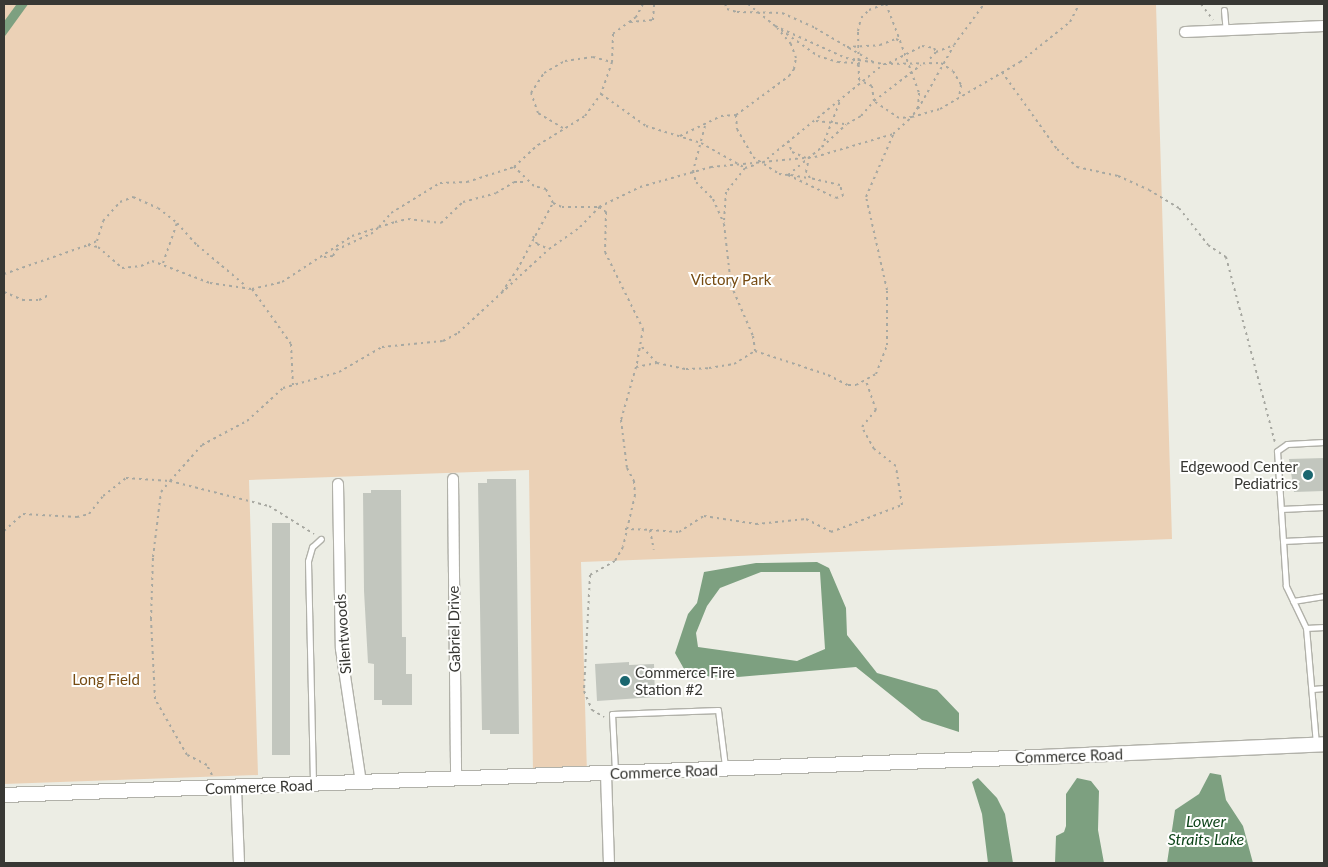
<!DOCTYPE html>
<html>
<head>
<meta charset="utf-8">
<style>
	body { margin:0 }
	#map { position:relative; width:1328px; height:867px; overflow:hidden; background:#ecede4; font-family:Lato,sans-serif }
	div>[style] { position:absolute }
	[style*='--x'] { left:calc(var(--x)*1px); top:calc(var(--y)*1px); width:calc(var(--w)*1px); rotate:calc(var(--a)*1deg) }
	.green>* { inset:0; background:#ebd1b6 }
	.water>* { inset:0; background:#7da080 }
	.stream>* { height:4px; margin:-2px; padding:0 2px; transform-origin:2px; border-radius:2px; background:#7da080 }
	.building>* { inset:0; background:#c2c6be; transform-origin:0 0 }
	.path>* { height:2px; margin-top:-1px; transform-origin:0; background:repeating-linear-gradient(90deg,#a7a8a1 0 2.5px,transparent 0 6.5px) }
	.roads { filter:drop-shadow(1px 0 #b1b1a9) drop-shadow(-1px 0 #b1b1a9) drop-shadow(0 1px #b1b1a9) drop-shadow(0 -1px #b1b1a9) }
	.service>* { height:5px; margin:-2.5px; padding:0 2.5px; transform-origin:2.5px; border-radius:2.5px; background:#fff }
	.minor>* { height:10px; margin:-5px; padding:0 5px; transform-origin:5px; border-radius:5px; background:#fff }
	.secondary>* { height:14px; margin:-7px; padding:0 7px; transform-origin:7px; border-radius:7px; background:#fff }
	.dots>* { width:14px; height:14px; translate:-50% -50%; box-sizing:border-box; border:2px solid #fffffe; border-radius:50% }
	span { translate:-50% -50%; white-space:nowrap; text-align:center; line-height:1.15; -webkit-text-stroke:4px #fffffe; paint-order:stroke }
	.park-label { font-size:15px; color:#764b12 }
	.poi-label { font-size:15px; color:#383834 }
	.right { translate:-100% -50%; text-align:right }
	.left { translate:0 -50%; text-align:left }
	.street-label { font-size:15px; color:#383834 }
	.water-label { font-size:16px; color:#10471c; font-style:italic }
	.frame { position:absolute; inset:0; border:5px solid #383834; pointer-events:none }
</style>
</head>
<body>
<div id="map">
	<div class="green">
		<i style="clip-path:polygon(4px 4px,1156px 4px,1172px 539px,581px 562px,587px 774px,533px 775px,529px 470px,249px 480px,258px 775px,4px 784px)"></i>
	</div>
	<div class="water">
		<i style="clip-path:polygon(19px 4px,26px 4px,4px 34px,4px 25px)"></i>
		<i style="clip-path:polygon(evenodd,817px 562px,829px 568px,846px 608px,847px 635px,877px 673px,937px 690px,959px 713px,959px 732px,922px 720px,856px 667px,738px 677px,688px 676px,675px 653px,688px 614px,697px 603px,704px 572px,756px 563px,817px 562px,761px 572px,820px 572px,825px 649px,797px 661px,698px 647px,696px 633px,707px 606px,720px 588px,761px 572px)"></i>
		<i style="clip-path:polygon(1210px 773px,1221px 775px,1226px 800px,1243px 826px,1253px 863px,1167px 863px,1175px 810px,1199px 794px)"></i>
		<i style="clip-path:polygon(978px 778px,997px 798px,1005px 814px,1013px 863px,988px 863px,982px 814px,972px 782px)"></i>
		<i style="clip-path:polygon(1077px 778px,1091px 781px,1099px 791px,1098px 830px,1104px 863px,1055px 863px,1056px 836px,1064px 832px,1066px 826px,1066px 794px)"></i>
	</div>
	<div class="stream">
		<i style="--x:4;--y:25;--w:26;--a:-54"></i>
		<i style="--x:4;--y:34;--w:37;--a:-54"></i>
	</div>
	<div class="building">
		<i style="clip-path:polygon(1324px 458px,1324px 491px,1294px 492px,1289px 459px)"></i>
		<i style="clip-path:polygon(487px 479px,516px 479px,519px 734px,490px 734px,490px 730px,482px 730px,478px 483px,487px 483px)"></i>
		<i style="clip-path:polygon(371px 490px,401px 490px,402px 637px,406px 637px,406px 674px,412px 674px,412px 705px,382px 705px,382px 700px,374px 700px,374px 664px,368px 663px,364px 591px,363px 493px,371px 493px)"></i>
		<i style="left:272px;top:523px;width:18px;height:232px"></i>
		<i style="clip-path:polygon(629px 662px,629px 665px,654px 664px,655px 697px,597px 701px,595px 664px)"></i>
	</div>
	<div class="path">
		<i style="--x:643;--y:4;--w:15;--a:118"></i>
		<i style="--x:636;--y:17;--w:29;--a:144"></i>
		<i style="--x:613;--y:34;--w:28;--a:92"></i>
		<i style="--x:612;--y:62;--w:34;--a:109"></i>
		<i style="--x:601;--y:94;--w:55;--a:35.4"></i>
		<i style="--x:646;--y:126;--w:58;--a:17.2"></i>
		<i style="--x:701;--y:143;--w:51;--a:29.6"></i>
		<i style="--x:745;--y:168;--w:31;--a:128"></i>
		<i style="--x:726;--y:192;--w:32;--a:94"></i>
		<i style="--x:725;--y:4;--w:5;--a:68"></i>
		<i style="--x:727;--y:9;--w:10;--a:17"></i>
		<i style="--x:737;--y:12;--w:45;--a:1.3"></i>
		<i style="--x:782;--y:13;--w:36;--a:24"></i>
		<i style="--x:815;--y:28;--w:69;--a:30.3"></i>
		<i style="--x:748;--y:4;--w:35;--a:39"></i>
		<i style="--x:775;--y:26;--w:78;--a:24.3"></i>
		<i style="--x:846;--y:58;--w:38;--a:9"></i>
		<i style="--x:884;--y:64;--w:57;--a:-1"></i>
		<i style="--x:941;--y:63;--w:14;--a:34"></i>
		<i style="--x:953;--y:71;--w:16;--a:60"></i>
		<i style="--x:961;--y:85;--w:13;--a:99"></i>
		<i style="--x:886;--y:4;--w:40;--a:69"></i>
		<i style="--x:1201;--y:4;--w:20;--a:53"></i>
		<i style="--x:630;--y:22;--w:23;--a:-5"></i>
		<i style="--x:653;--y:20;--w:16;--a:-86"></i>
		<i style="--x:781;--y:30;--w:45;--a:35.1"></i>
		<i style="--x:818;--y:56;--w:21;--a:17"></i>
		<i style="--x:838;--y:62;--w:22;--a:3"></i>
		<i style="--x:847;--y:47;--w:33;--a:-3"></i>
		<i style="--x:880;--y:45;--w:17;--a:-21"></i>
		<i style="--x:896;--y:39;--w:4;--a:27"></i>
		<i style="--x:900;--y:41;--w:55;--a:69.9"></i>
		<i style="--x:919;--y:93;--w:14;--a:94"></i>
		<i style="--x:918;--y:107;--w:12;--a:121"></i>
		<i style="--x:936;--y:52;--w:19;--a:-21"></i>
		<i style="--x:954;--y:45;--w:51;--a:-53.8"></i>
		<i style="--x:853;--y:59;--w:13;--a:51"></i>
		<i style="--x:889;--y:63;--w:37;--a:-27"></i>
		<i style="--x:922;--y:46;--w:12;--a:9"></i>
		<i style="--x:934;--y:48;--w:4;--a:63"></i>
		<i style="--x:936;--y:52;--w:12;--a:132"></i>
		<i style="--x:1002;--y:72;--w:95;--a:54.5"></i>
		<i style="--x:1057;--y:149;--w:27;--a:42"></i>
		<i style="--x:1077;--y:167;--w:42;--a:12.4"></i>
		<i style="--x:1118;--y:176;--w:34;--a:24"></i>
		<i style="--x:1149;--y:190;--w:35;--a:31"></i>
		<i style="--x:1179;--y:208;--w:47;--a:51.9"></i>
		<i style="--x:1208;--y:245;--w:22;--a:34"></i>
		<i style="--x:1226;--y:257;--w:191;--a:75.2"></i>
		<i style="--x:918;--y:109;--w:73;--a:-60.6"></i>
		<i style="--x:736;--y:115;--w:14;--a:86"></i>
		<i style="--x:737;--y:129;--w:32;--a:60"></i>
		<i style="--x:753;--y:157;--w:31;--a:33"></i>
		<i style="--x:779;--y:174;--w:9;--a:6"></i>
		<i style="--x:788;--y:175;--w:53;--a:25.6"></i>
		<i style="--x:836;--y:198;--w:7;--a:-16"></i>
		<i style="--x:843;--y:196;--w:11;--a:-105"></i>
		<i style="--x:840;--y:185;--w:31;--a:-167"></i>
		<i style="--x:810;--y:178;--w:7;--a:-124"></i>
		<i style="--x:806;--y:172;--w:14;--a:-78"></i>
		<i style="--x:912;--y:117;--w:13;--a:176"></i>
		<i style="--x:899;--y:118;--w:30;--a:-146"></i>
		<i style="--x:874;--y:101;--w:59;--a:-37.5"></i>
		<i style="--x:816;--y:121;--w:31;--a:6"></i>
		<i style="--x:847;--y:124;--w:16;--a:-30"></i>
		<i style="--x:861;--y:116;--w:20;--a:-49"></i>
		<i style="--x:874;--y:101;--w:15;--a:-98"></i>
		<i style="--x:872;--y:86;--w:14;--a:-155"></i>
		<i style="--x:859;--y:80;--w:49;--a:-91.2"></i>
		<i style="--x:858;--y:31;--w:13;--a:-77"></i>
		<i style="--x:861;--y:18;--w:11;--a:-45"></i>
		<i style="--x:869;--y:10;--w:17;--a:-21"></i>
		<i style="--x:705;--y:126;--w:47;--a:104.9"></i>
		<i style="--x:693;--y:171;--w:11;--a:75"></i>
		<i style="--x:696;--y:182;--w:24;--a:45"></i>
		<i style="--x:713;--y:199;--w:27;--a:66"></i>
		<i style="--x:724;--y:224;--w:61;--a:83.5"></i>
		<i style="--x:731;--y:285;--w:56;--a:66.7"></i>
		<i style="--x:753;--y:336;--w:15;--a:82"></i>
		<i style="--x:563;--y:128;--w:29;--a:-149"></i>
		<i style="--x:538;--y:113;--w:21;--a:-109"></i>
		<i style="--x:531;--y:93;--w:24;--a:-57"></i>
		<i style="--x:544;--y:73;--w:24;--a:-30"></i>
		<i style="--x:565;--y:61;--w:28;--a:-8"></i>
		<i style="--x:593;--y:57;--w:20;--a:15"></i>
		<i style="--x:680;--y:136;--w:46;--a:-26"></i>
		<i style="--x:721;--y:116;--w:15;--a:-4"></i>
		<i style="--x:736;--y:115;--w:66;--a:-36.3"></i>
		<i style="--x:789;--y:76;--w:9;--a:-54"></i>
		<i style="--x:794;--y:69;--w:11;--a:-80"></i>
		<i style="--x:796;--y:58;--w:15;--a:-110"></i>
		<i style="--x:791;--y:44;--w:21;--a:-131"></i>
		<i style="--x:788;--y:141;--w:12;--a:70"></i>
		<i style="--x:792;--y:152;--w:15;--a:23"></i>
		<i style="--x:822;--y:147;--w:33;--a:-43"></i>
		<i style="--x:762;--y:163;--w:157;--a:-39.1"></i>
		<i style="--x:745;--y:168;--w:10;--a:-17"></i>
		<i style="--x:788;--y:175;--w:44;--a:-39.5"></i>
		<i style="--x:822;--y:147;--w:49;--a:-68.6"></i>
		<i style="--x:791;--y:175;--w:17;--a:10"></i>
		<i style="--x:553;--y:203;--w:10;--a:24"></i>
		<i style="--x:562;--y:207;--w:37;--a:0"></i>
		<i style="--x:599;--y:207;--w:9;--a:36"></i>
		<i style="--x:606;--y:212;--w:40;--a:91.4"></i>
		<i style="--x:605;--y:252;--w:86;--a:63.7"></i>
		<i style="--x:643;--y:329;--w:39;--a:100"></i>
		<i style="--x:636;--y:367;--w:55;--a:105.8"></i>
		<i style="--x:621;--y:420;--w:48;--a:82.9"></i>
		<i style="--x:627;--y:468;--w:15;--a:62"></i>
		<i style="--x:634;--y:481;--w:14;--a:86"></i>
		<i style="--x:635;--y:495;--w:53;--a:103"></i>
		<i style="--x:623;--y:547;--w:16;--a:120"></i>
		<i style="--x:615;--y:561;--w:29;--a:151"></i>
		<i style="--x:590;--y:575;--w:116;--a:93"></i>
		<i style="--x:584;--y:691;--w:21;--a:67"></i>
		<i style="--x:592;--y:710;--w:14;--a:30"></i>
		<i style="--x:533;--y:236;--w:9;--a:63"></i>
		<i style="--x:537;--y:244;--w:13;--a:23"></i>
		<i style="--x:88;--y:245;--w:10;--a:-24"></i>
		<i style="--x:97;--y:241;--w:21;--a:-73"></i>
		<i style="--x:103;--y:221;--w:25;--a:-48"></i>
		<i style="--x:120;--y:202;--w:14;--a:-21"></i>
		<i style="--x:133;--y:197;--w:27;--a:24"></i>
		<i style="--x:158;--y:208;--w:24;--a:38"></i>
		<i style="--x:177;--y:223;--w:30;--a:48"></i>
		<i style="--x:197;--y:245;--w:65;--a:40"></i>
		<i style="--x:324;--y:257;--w:9;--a:-6"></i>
		<i style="--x:333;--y:256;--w:7;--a:-63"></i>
		<i style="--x:336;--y:250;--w:38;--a:-25"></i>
		<i style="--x:371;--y:234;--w:11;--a:-41"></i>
		<i style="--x:379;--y:227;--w:17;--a:-17"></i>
		<i style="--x:395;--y:222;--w:13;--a:-13"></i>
		<i style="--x:408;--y:219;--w:33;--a:7"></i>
		<i style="--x:441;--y:223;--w:30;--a:-44"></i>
		<i style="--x:463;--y:202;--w:34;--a:-15"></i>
		<i style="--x:496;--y:193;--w:21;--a:-31"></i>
		<i style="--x:514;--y:182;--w:13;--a:0"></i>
		<i style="--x:163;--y:263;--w:42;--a:-70.7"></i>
		<i style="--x:4;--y:274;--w:89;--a:-19"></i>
		<i style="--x:88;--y:245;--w:10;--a:11"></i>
		<i style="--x:98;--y:247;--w:32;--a:41"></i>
		<i style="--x:122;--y:268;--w:19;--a:-6"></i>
		<i style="--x:141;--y:266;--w:12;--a:-24"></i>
		<i style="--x:152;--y:261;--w:62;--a:20.8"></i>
		<i style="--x:210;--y:283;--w:42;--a:8.1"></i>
		<i style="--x:252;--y:289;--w:31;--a:-13"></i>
		<i style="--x:282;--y:282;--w:84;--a:-33.3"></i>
		<i style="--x:352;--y:236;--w:28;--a:-18"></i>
		<i style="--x:379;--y:227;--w:18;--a:-49"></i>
		<i style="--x:391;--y:213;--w:57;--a:-31.5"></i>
		<i style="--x:440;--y:183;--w:27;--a:-2"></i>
		<i style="--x:467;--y:182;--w:49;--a:-17.7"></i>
		<i style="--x:514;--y:167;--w:33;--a:-43"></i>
		<i style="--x:538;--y:145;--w:55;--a:-31.7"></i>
		<i style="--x:585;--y:116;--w:27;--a:-54"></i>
		<i style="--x:252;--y:289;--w:67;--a:54.7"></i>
		<i style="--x:291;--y:344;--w:42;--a:87.3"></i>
		<i style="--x:4;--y:292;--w:21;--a:23"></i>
		<i style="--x:23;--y:300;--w:16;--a:0"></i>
		<i style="--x:39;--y:300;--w:11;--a:-27"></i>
		<i style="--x:502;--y:292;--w:27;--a:-56"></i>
		<i style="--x:517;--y:270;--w:76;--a:-61.8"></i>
		<i style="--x:553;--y:203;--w:16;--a:-117"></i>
		<i style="--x:546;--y:189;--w:12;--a:-166"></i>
		<i style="--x:534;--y:186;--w:28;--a:-136"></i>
		<i style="--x:642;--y:347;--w:22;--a:47"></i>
		<i style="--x:636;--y:367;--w:21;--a:-11"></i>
		<i style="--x:657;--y:363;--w:30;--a:12"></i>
		<i style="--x:686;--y:369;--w:23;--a:-2"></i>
		<i style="--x:709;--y:368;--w:25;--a:-9"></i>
		<i style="--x:734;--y:364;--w:25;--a:-32"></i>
		<i style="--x:755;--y:351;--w:77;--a:18.2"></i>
		<i style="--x:828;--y:375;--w:22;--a:27"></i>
		<i style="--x:848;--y:385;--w:8;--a:0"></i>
		<i style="--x:856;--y:385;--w:23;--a:-29"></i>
		<i style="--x:876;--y:374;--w:31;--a:-69"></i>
		<i style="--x:887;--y:345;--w:55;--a:-90"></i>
		<i style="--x:887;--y:290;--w:95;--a:-102.7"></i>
		<i style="--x:866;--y:197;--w:68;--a:-66.5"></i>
		<i style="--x:625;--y:529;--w:25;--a:2"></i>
		<i style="--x:650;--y:530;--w:20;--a:79"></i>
		<i style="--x:650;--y:530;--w:29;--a:4"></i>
		<i style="--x:679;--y:532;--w:30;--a:-33"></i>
		<i style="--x:704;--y:516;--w:53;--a:8.7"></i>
		<i style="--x:756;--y:524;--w:50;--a:-5.7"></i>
		<i style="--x:806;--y:519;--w:28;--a:27"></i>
		<i style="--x:831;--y:532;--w:76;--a:-20.8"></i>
		<i style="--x:902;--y:505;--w:39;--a:-99"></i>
		<i style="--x:896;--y:466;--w:28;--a:-142"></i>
		<i style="--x:874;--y:449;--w:25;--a:-119"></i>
		<i style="--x:862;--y:427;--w:22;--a:-51"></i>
		<i style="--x:876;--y:410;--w:31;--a:-109"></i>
		<i style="--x:4;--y:531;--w:25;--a:-42"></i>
		<i style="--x:23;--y:514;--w:54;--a:3.2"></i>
		<i style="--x:77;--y:517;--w:12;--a:-14"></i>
		<i style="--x:89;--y:514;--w:23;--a:-52"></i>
		<i style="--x:103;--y:496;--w:29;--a:-38"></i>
		<i style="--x:126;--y:478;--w:44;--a:3.9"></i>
		<i style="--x:170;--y:481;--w:48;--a:-48.4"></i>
		<i style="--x:202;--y:445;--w:51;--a:-28.1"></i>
		<i style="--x:247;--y:421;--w:49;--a:-42.5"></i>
		<i style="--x:283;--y:388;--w:58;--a:-15.9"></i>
		<i style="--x:339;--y:372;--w:50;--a:-30.2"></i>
		<i style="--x:382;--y:347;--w:61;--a:-5.6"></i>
		<i style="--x:443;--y:341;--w:17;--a:-28"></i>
		<i style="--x:458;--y:333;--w:124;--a:-42.7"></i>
		<i style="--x:549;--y:249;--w:38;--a:-35"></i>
		<i style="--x:580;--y:227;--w:28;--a:-46"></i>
		<i style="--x:599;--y:207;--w:46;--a:-26"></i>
		<i style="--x:640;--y:187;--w:74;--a:-15.7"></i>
		<i style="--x:711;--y:167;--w:104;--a:-5.5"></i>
		<i style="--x:815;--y:157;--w:81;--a:-16.4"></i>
		<i style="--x:893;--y:134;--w:25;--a:-42"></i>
		<i style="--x:912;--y:117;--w:29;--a:-16"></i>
		<i style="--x:940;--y:109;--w:93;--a:-30.4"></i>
		<i style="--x:1020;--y:62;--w:64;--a:-38.7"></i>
		<i style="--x:1070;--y:22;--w:20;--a:-63"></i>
		<i style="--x:212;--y:775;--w:11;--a:-117"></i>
		<i style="--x:207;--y:765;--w:22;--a:-153"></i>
		<i style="--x:187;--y:755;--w:64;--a:-119.7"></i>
		<i style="--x:155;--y:699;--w:80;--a:-92.9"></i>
		<i style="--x:151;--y:619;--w:62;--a:-88.2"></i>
		<i style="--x:153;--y:557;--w:65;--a:-83"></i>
		<i style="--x:161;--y:492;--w:14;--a:-51"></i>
		<i style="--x:170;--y:481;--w:102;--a:14.2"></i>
		<i style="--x:269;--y:506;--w:53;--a:31.9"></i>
	</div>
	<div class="roads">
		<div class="service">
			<i style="--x:1224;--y:10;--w:21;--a:85"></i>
			<i style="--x:1281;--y:509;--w:43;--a:-2.7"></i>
			<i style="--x:1283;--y:541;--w:41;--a:-2.8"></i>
			<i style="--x:1293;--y:601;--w:31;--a:-9"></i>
			<i style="--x:1306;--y:628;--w:18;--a:-3"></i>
			<i style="--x:1313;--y:689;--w:11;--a:-5"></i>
			<i style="--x:1316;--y:744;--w:116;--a:-94.9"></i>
			<i style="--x:1306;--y:628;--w:47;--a:-115.5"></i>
			<i style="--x:1286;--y:586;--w:135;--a:-93.8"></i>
			<i style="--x:1277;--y:451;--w:12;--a:-35"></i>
			<i style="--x:1287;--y:444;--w:37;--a:-3"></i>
			<i style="--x:615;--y:771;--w:57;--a:-93"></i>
			<i style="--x:612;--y:714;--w:106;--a:-2.2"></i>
			<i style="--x:718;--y:710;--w:56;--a:82.9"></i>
			<i style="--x:313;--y:782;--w:221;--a:-91.3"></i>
			<i style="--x:308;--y:561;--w:15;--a:-74"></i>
			<i style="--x:312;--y:547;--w:12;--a:-42"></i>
		</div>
		<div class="minor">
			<i style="--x:1185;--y:32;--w:139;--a:-2.5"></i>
			<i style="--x:453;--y:479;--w:301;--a:89.4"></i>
			<i style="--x:338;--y:484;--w:165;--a:89"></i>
			<i style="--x:341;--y:649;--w:135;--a:81.5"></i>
			<i style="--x:606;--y:774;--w:89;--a:88.1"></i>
			<i style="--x:236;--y:788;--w:75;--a:87.7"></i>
		</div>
		<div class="secondary">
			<i style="--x:4;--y:795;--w:1039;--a:-2.1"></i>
			<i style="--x:1042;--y:757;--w:282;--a:-2.6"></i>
		</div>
	</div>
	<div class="dots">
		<i style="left:1308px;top:475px;background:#1a666f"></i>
		<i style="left:625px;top:681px;background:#1a666f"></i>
	</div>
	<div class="park-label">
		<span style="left:731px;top:280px">Victory Park</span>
		<span style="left:106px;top:680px">Long Field</span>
	</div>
	<div class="poi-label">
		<span class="right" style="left:1298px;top:475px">Edgewood Center<br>Pediatrics</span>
		<span class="left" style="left:635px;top:681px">Commerce Fire<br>Station #2</span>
	</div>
	<div class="street-label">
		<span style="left:454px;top:629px;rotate:-91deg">Gabriel Drive</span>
		<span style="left:343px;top:634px;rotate:-94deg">Silentwoods</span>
		<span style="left:1069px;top:756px;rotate:-2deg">Commerce Road</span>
		<span style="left:664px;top:772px;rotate:-2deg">Commerce Road</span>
		<span style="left:259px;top:787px;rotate:-2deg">Commerce Road</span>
	</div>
	<div class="water-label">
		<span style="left:1206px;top:830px">Lower<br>Straits Lake</span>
	</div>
	<div class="frame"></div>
</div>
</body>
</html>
